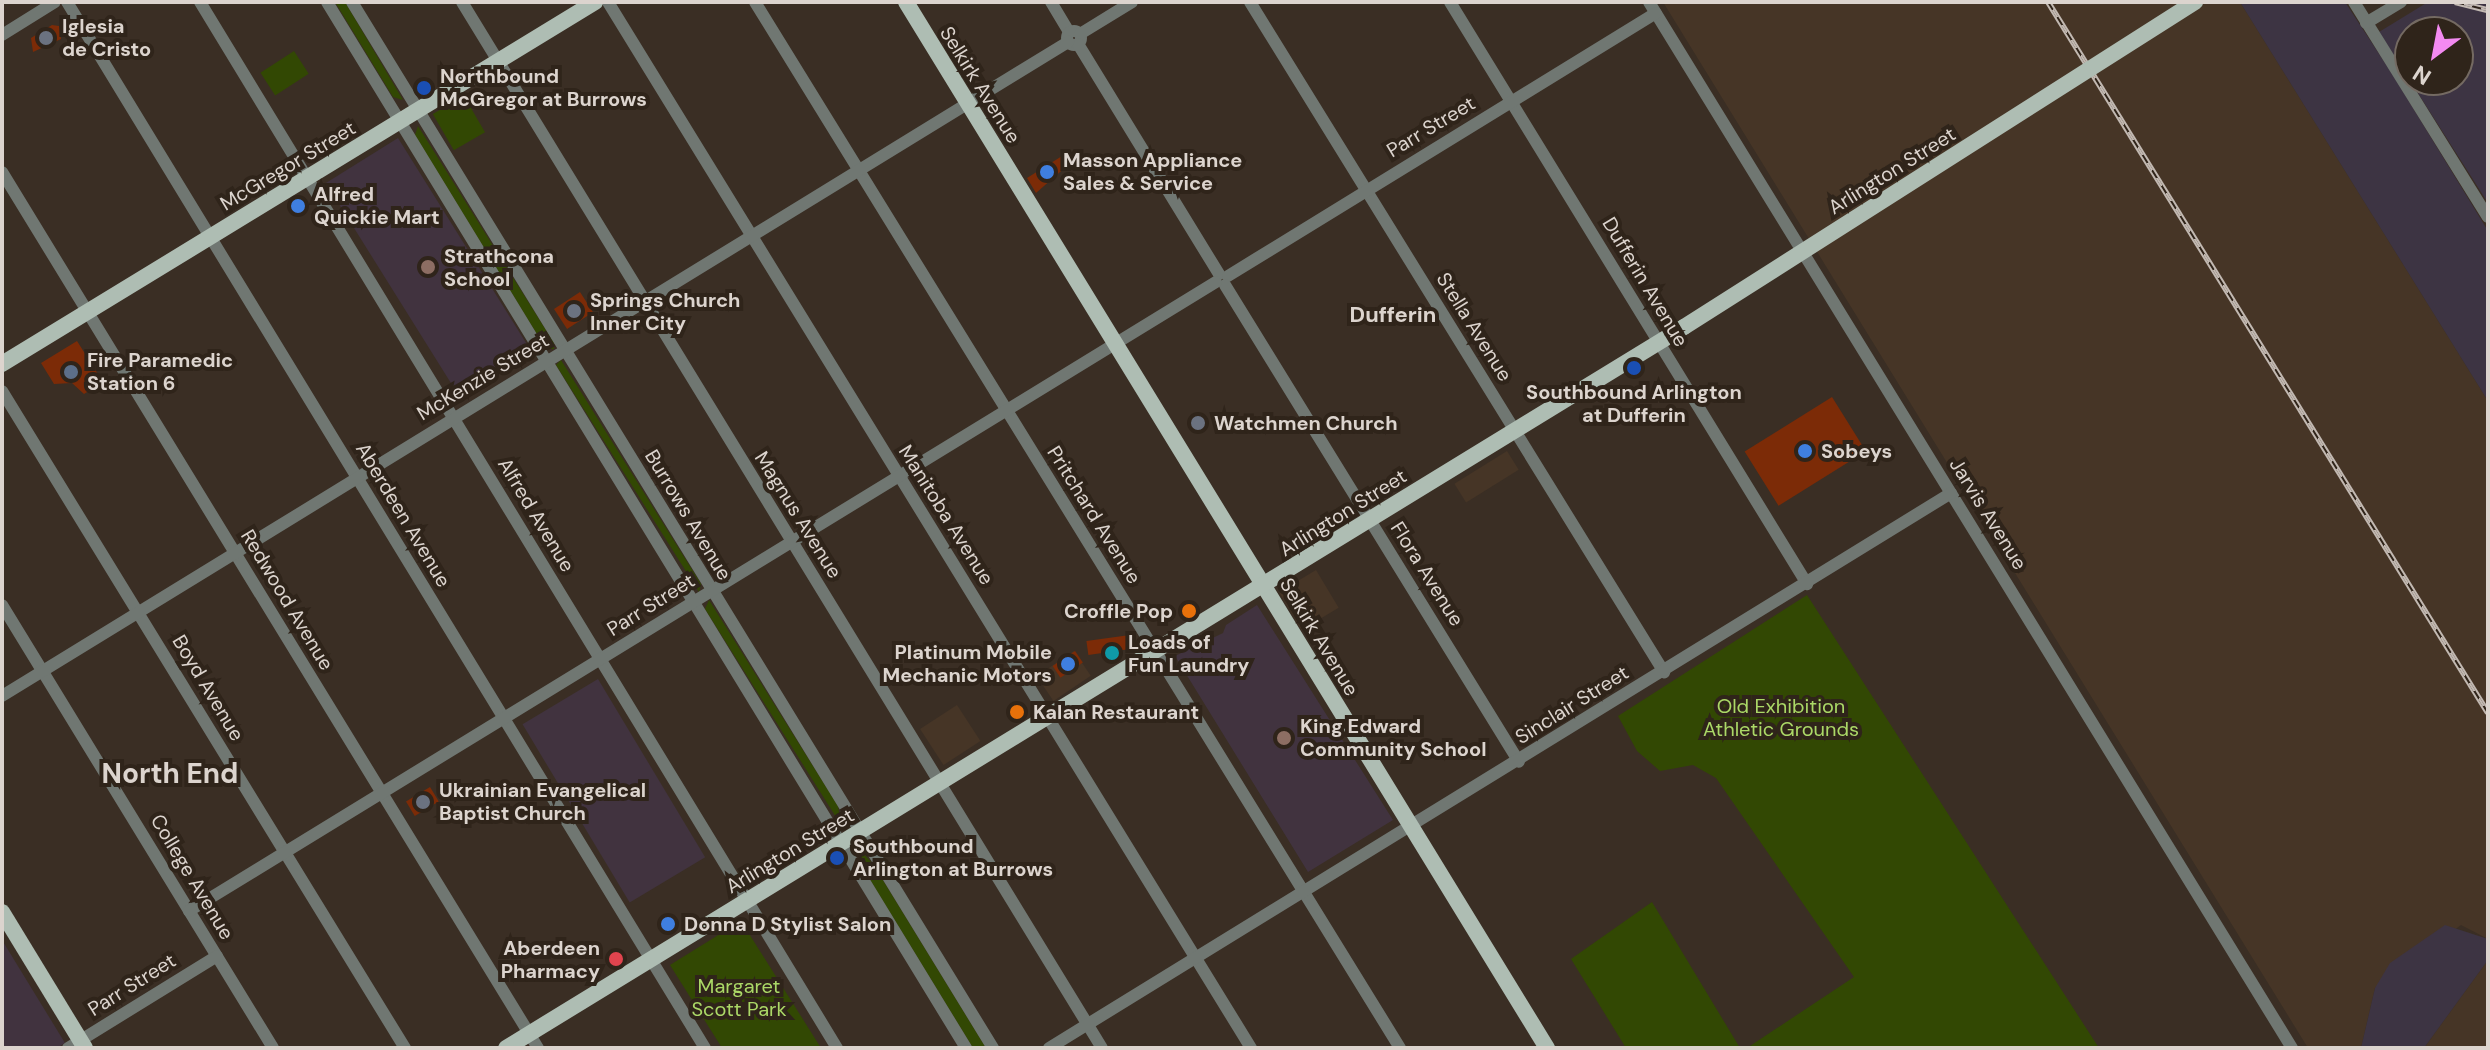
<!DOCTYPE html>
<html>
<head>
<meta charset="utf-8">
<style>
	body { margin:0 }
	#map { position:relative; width:2490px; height:1050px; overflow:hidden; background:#3a2e24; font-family:"DM Sans",sans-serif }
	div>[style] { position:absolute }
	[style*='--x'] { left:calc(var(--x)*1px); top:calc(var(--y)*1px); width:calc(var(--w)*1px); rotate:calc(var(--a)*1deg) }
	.built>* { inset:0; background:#463526; transform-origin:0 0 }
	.industrial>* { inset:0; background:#3d3443 }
	.education>* { inset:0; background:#41333f; transform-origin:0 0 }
	.green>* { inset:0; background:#324803; transform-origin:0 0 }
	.building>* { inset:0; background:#7c2b07; transform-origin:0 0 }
	.minor>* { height:12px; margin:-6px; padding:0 6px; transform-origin:6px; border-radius:6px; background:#707772 }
	.minor>.ring { margin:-6px; padding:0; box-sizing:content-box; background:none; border:12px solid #707772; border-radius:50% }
	.major>* { height:16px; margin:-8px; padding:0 8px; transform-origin:8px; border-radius:8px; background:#aebdb3 }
	.rail>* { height:6px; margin-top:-3px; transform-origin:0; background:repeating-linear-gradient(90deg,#2f241a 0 9px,#c2b9b2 0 18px); box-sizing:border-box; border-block:2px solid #c2b9b2 }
	.major-bridge>* { height:16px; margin:-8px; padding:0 8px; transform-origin:8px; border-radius:8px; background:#aebdb3 }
	.dots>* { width:22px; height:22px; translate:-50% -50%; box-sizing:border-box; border:4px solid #2f241a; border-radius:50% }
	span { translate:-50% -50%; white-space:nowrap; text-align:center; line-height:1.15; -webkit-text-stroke:8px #2f241a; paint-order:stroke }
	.poi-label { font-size:20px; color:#dcd4ce; font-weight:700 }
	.left { translate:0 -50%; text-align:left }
	.right { translate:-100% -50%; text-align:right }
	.street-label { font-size:20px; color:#dcd4ce }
	.park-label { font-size:20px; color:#abd867 }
	.neighbourhood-label { font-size:22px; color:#dcd4ce; font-weight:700 }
	.district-label { font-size:28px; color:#dcd4ce; font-weight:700 }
	.frame { position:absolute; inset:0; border:4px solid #dcd4ce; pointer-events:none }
	.north { position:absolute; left:2394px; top:16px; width:80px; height:80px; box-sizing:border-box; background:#2f241a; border:2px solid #746a62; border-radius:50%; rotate:212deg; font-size:22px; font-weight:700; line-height:32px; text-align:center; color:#dcd4ce }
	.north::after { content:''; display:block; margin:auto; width:28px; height:36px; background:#f38af1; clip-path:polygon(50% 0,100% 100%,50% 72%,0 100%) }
</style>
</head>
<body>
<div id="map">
	<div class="built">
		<i style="clip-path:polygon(1663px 2px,2240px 2px,2488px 401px,2488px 939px,2461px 925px,2375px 988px,2361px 1048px,2308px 1048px)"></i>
		<i style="left:1507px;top:451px;width:22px;height:62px;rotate:58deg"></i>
		<i style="left:1316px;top:570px;width:44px;height:43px;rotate:59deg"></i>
		<i style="left:1074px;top:651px;width:30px;height:45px;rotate:56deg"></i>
		<i style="left:957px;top:705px;width:43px;height:44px;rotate:57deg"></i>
		<i style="clip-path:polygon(2488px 960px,2488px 1048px,2424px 1048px)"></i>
	</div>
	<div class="industrial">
		<i style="clip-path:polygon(2240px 2px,2345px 2px,2391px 72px,2488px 231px,2488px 401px)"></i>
		<i style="clip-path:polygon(evenodd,2428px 2px,2488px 2px,2488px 203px,2379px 32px,2428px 2px,2410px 32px,2458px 32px,2458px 80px,2410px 80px,2410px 32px)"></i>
		<i style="clip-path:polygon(2445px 925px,2488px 939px,2488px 960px,2424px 1048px,2361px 1048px,2375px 988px,2390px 963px)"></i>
	</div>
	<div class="education">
		<i style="left:398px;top:138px;width:252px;height:85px;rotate:58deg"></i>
		<i style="clip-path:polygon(1257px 605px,1393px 820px,1308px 872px,1175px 656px,1223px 633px,1226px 625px)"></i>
		<i style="left:598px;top:679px;width:208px;height:88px;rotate:59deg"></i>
		<i style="clip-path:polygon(2px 940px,65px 1043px,57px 1048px,2px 1048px)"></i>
	</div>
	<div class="green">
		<i style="clip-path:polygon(335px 2px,345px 2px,403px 100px,393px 97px)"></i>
		<i style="left:294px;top:51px;width:27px;height:40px;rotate:57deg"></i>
		<i style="left:464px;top:96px;width:42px;height:36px;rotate:60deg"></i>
		<i style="clip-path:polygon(418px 126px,554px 343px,554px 349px,546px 349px,415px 135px)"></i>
		<i style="clip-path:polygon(561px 360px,701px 584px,699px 592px,556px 365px)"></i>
		<i style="clip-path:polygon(1807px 595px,2099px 1048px,1747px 1048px,1854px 977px,1716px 778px,1693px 765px,1660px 771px,1637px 751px,1618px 716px)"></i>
		<i style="clip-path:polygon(709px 600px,838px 806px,841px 825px,705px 609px)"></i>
		<i style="clip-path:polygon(860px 850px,873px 864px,986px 1048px,973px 1048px,864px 870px)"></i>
		<i style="clip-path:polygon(1652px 902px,1740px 1048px,1626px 1048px,1571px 959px)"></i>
		<i style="clip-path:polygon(741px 921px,821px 1048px,722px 1048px,670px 965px)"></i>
	</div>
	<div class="building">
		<i style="clip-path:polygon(52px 25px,59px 26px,61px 39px,33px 52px,31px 38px)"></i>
		<i style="clip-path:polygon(1062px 156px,1068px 165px,1036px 193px,1027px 178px)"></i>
		<i style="left:580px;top:292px;width:24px;height:31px;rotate:57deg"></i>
		<i style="clip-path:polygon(77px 341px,103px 382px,84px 394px,72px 383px,54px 384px,41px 363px)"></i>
		<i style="left:1832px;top:397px;width:64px;height:103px;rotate:58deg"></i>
		<i style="left:1130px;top:635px;width:14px;height:44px;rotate:82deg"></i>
		<i style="left:1075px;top:651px;width:14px;height:27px;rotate:56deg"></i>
		<i style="left:430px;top:787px;width:17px;height:28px;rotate:59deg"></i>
	</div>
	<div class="minor">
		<i style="--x:67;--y:2;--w:1225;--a:58.62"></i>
		<i style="--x:200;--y:2;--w:1225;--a:58.66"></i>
		<i style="--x:327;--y:2;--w:1226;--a:58.58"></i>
		<i style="--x:352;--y:2;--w:1227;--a:58.5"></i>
		<i style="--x:462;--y:2;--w:1226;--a:58.54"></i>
		<i style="--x:608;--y:2;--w:1228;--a:58.42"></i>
		<i style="--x:755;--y:2;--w:1229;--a:58.34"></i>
		<i style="--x:1051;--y:2;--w:35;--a:59"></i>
		<i style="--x:1250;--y:2;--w:788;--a:58.29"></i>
		<i style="--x:1450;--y:2;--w:683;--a:58.47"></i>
		<i style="--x:1649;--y:2;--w:1228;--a:58.42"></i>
		<i style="--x:2354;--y:2;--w:253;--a:58.1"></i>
		<i style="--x:2366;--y:23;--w:41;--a:-31"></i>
		<i class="ring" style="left:1067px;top:31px;width:2px;height:2px"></i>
		<i style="--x:1080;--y:34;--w:61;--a:-31.6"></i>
		<i style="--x:2;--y:35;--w:62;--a:-31.9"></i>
		<i style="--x:1078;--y:44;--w:270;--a:58.5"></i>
		<i style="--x:2;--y:172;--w:1027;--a:58.54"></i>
		<i style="--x:1228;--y:276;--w:502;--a:-31.57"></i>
		<i style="--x:1225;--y:285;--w:560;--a:58.35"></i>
		<i style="--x:2;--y:391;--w:771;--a:58.48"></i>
		<i style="--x:2;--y:605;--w:519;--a:58.54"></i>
		<i style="--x:2;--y:696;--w:1251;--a:-31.53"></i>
		<i style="--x:189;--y:911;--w:1204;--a:-31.49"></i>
		<i style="--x:68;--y:1048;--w:175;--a:-31.7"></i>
		<i style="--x:1049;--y:1048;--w:1059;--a:-31.6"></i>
	</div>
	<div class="major">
		<i style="--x:906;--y:2;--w:1227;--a:58.5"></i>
		<i style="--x:2;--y:364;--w:695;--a:-31.4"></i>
		<i style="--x:2;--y:912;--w:159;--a:58.6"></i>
		<i style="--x:506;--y:1048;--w:1381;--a:-31.47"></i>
	</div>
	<div class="rail">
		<i style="--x:2048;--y:2;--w:836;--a:58.25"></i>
		<i style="--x:2455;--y:2;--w:34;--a:14"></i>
	</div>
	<div class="major-bridge">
		<i style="--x:1684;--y:327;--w:606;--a:-32.46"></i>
	</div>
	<div class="dots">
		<i style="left:46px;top:38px;background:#6b7280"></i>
		<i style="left:424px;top:88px;background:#1a4fb4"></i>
		<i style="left:1047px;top:172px;background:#3f7fe0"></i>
		<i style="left:298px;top:206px;background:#3f7fe0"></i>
		<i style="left:428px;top:267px;background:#8d6e63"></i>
		<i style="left:574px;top:311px;background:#6b7280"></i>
		<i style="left:1634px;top:368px;background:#1a4fb4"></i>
		<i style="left:71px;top:372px;background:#5c6f8a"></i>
		<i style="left:1198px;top:423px;background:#6b7280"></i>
		<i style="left:1805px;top:451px;background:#3f7fe0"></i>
		<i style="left:1189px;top:611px;background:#e8710a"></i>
		<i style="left:1112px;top:653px;background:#0f9aa8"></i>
		<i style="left:1068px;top:664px;background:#3f7fe0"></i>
		<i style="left:1017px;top:712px;background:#e8710a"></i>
		<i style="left:1284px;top:738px;background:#8d6e63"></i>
		<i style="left:423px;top:802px;background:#6b7280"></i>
		<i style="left:837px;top:858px;background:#1a4fb4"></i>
		<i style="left:668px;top:924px;background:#3f7fe0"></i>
		<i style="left:616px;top:959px;background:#e0444e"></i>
	</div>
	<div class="poi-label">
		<span class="left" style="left:62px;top:38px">Iglesia<br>de Cristo</span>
		<span class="left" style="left:440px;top:88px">Northbound<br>McGregor at Burrows</span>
		<span class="left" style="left:1063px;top:172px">Masson Appliance<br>Sales &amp; Service</span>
		<span class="left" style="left:314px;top:206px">Alfred<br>Quickie Mart</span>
		<span class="left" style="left:444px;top:268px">Strathcona<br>School</span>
		<span class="left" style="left:590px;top:312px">Springs Church<br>Inner City</span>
		<span class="left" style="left:87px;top:372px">Fire Paramedic<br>Station 6</span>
		<span style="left:1634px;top:404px">Southbound Arlington<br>at Dufferin</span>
		<span class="left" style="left:1214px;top:423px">Watchmen Church</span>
		<span class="left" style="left:1821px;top:451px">Sobeys</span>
		<span class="right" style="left:1173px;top:611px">Croffle Pop</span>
		<span class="left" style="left:1128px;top:654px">Loads of<br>Fun Laundry</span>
		<span class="right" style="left:1052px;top:664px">Platinum Mobile<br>Mechanic Motors</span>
		<span class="left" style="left:1033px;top:712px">Kalan Restaurant</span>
		<span class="left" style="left:1300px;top:738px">King Edward<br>Community School</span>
		<span class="left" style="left:439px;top:802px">Ukrainian Evangelical<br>Baptist Church</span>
		<span class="left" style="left:853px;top:858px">Southbound<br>Arlington at Burrows</span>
		<span class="left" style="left:684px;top:924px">Donna D Stylist Salon</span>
		<span class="right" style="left:600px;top:960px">Aberdeen<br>Pharmacy</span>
	</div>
	<div class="street-label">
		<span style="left:980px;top:85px;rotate:58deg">Selkirk Avenue</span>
		<span style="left:1431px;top:127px;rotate:-31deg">Parr Street</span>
		<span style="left:288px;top:166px;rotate:-31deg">McGregor Street</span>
		<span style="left:1892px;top:171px;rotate:-32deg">Arlington Street</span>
		<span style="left:1645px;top:282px;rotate:59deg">Dufferin Avenue</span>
		<span style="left:1474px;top:327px;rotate:58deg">Stella Avenue</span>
		<span style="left:483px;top:377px;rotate:-31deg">McKenzie Street</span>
		<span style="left:1343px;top:513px;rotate:-32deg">Arlington Street</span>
		<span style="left:1988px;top:514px;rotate:58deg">Jarvis Avenue</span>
		<span style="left:403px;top:515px;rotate:59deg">Aberdeen Avenue</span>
		<span style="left:536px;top:515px;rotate:59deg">Alfred Avenue</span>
		<span style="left:688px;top:515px;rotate:59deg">Burrows Avenue</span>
		<span style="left:798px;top:515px;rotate:58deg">Magnus Avenue</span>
		<span style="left:946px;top:515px;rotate:58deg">Manitoba Avenue</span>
		<span style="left:1094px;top:515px;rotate:58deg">Pritchard Avenue</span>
		<span style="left:1427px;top:574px;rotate:58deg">Flora Avenue</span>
		<span style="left:287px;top:600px;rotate:59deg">Redwood Avenue</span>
		<span style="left:651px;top:605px;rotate:-32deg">Parr Street</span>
		<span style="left:1319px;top:637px;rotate:59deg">Selkirk Avenue</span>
		<span style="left:208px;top:688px;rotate:59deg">Boyd Avenue</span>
		<span style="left:1572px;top:705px;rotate:-32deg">Sinclair Street</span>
		<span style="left:790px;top:851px;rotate:-31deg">Arlington Street</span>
		<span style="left:192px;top:877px;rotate:59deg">College Avenue</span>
		<span style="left:132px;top:985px;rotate:-32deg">Parr Street</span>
	</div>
	<div class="park-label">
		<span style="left:1781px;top:718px">Old Exhibition<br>Athletic Grounds</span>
		<span style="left:739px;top:998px">Margaret<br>Scott Park</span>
	</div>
	<div class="neighbourhood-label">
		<span style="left:1393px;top:315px">Dufferin</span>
	</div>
	<div class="district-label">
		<span style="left:170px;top:774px">North End</span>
	</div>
	<div class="frame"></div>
	<div class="north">N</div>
</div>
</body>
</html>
